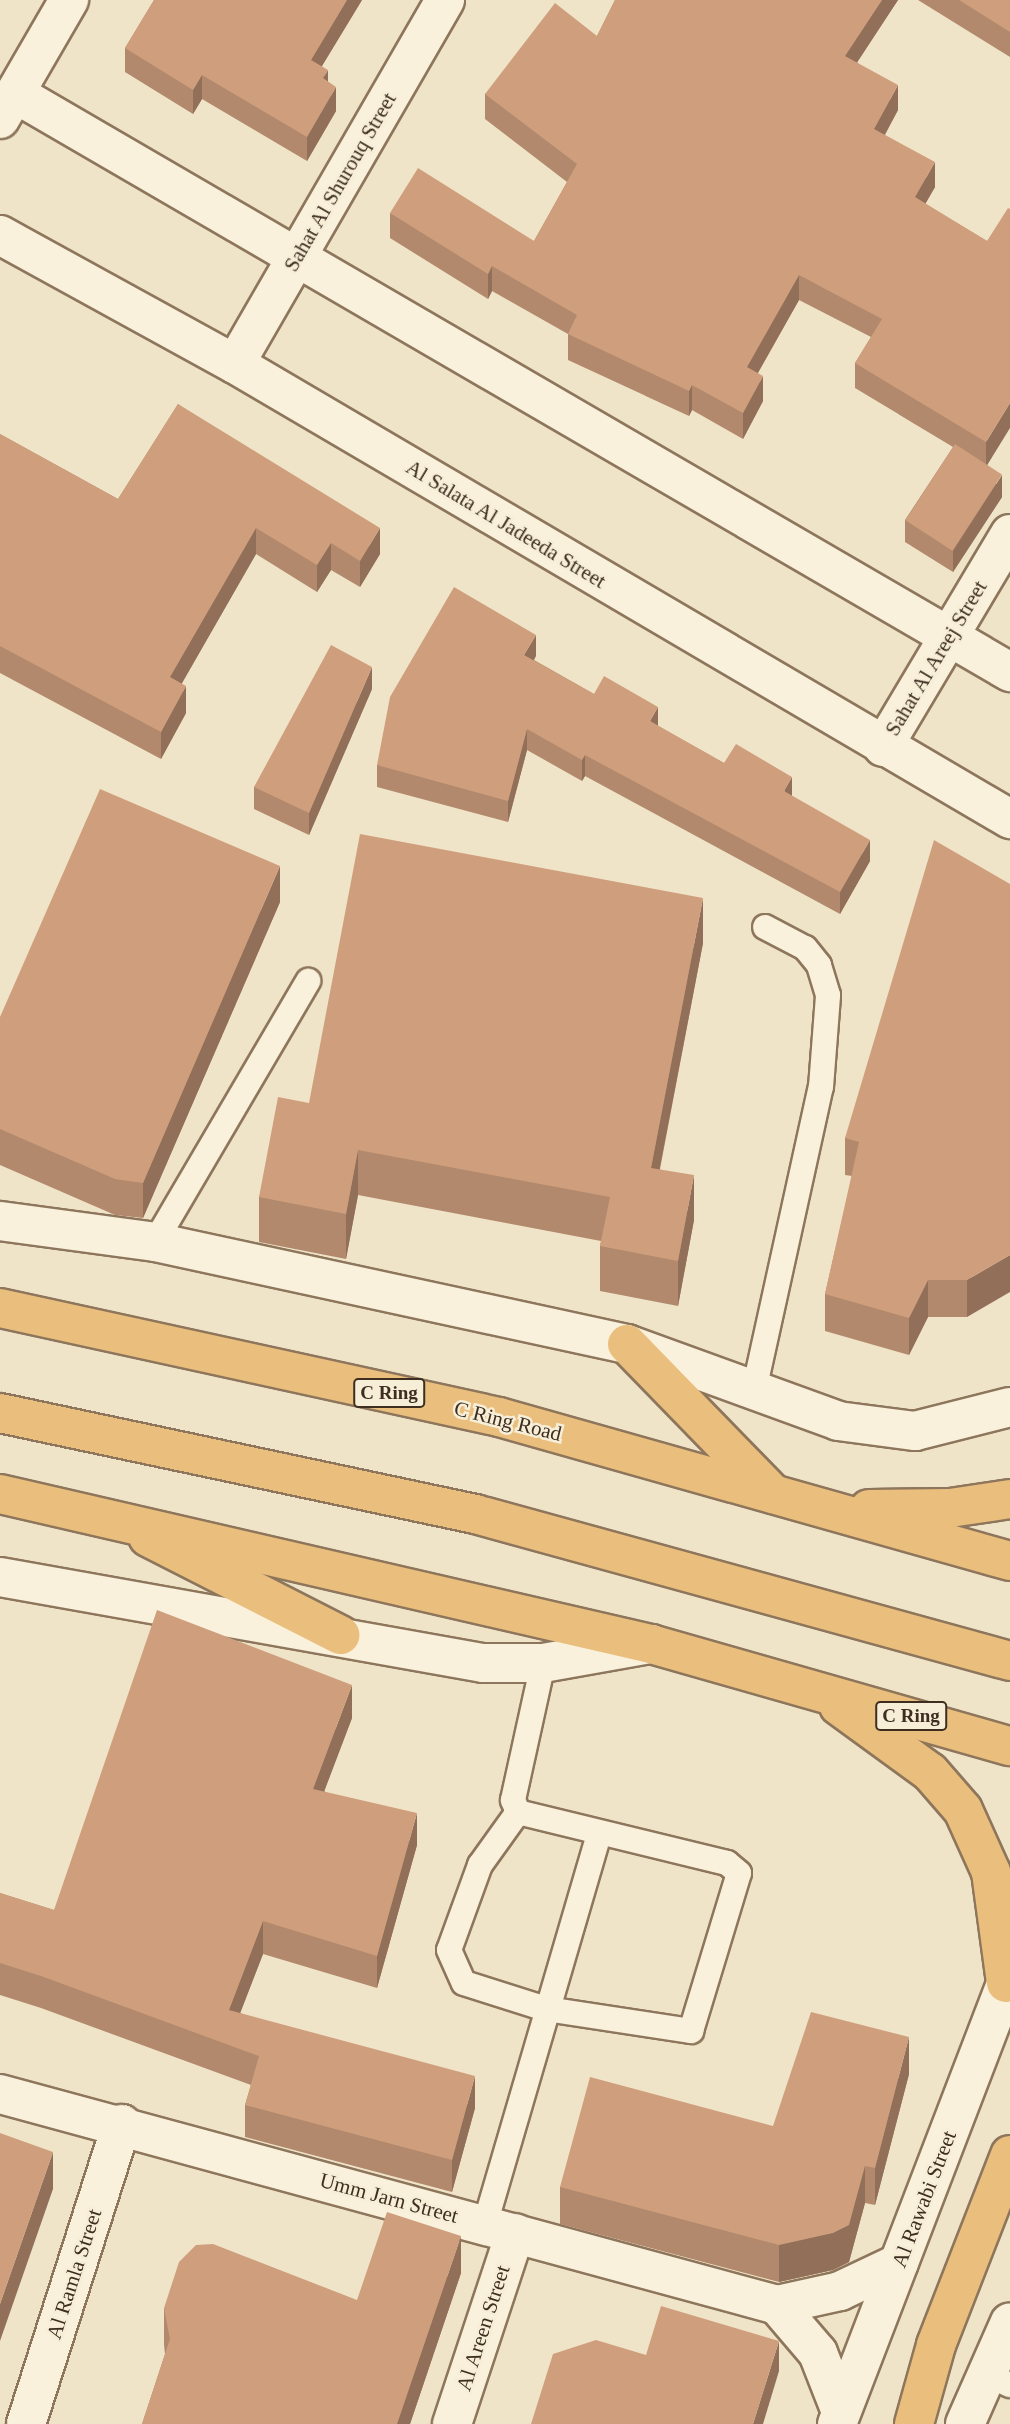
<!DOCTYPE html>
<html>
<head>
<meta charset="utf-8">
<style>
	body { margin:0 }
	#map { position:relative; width:1010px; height:2424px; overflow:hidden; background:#f0e4c8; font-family:"Times New Roman",serif }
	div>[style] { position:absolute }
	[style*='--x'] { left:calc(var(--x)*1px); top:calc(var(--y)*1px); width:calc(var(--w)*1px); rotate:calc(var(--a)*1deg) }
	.roads { filter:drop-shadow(2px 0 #8d765c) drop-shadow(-2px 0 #8d765c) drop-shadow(0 2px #8d765c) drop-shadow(0 -2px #8d765c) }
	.service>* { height:24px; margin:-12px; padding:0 12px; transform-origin:12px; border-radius:12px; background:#faf1dc }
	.minor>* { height:38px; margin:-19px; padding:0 19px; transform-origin:19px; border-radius:19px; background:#faf1dc }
	.tertiary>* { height:38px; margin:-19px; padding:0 19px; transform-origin:19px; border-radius:19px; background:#faf1dc }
	.trunk>* { height:38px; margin:-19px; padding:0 19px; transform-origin:19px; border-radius:19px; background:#eabe7c }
	.wall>* { inset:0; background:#b2896c }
	.shaded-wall>* { inset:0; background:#916f58 }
	.building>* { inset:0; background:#cf9f7d; transform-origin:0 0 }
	span { translate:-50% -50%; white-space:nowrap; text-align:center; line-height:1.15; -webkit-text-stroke:5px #f7eed8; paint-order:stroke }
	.shield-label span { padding:2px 5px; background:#f7eed8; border:2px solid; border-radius:5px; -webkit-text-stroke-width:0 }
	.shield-label { font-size:19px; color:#3d2e20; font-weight:700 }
	.street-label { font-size:21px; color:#3d2e20 }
</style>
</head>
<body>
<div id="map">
	<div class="roads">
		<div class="service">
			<i style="--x:155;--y:1242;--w:303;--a:-59.6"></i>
			<i style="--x:755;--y:1386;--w:306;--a:-77.6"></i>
			<i style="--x:821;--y:1087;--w:92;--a:-85.6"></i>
			<i style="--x:828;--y:995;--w:31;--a:-107"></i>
			<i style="--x:819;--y:965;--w:22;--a:-129"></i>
			<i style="--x:805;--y:948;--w:45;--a:-152.3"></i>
			<i style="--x:518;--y:1812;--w:65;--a:125.6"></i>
			<i style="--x:480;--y:1865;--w:90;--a:110"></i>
			<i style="--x:449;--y:1950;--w:36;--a:66"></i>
			<i style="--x:464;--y:1983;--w:86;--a:17.6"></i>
			<i style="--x:546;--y:2009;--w:147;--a:8.6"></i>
			<i style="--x:691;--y:2031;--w:165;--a:-73.1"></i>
			<i style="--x:739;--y:1873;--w:16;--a:-140"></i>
			<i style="--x:727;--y:1863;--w:215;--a:-166.3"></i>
			<i style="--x:518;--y:1812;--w:13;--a:-113"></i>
			<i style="--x:513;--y:1800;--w:140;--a:-77.6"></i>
			<i style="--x:485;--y:2224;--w:405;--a:-73.7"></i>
			<i style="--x:987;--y:2374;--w:25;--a:26"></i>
		</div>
		<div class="minor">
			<i style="--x:16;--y:94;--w:1150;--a:30.18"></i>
			<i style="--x:0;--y:119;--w:138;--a:-59.9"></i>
			<i style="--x:0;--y:235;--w:268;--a:28.8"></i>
			<i style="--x:235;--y:364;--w:899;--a:30.42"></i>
			<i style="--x:235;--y:364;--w:420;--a:-60"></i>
			<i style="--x:883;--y:747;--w:248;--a:-59.2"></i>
			<i style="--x:0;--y:1221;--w:156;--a:7.7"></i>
			<i style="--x:155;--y:1242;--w:483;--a:12.2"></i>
			<i style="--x:627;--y:1344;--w:225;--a:20"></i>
			<i style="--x:838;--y:1421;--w:78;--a:7.4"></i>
			<i style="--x:915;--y:1431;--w:98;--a:-14.2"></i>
			<i style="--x:0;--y:1577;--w:491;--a:10.1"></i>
			<i style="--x:483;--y:1663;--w:60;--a:0"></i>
			<i style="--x:543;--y:1663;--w:110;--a:-10"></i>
			<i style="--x:0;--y:2094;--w:805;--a:15.19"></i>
			<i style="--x:777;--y:2305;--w:65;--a:-12.5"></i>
			<i style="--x:840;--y:2291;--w:65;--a:-25.4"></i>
			<i style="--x:777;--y:2305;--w:63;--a:49.5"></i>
			<i style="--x:818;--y:2353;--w:63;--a:68.7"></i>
			<i style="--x:26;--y:2424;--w:315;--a:-72.3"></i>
			<i style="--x:452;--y:2424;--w:201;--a:-71.7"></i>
		</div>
		<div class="tertiary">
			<i style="--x:837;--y:2424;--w:483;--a:-69"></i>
			<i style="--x:965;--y:2424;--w:111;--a:-66.2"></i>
		</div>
		<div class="trunk">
			<i style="--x:0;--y:1308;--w:511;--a:12.32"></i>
			<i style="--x:499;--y:1417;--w:531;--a:15.74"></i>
			<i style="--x:627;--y:1344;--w:209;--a:45.8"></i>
			<i style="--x:0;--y:1413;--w:486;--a:12"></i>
			<i style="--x:475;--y:1514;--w:555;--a:15.36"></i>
			<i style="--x:0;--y:1494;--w:668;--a:12.98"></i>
			<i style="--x:651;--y:1644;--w:373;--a:15.9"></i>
			<i style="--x:869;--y:1509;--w:81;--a:-0.7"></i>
			<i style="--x:950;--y:1508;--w:61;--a:-8.5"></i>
			<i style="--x:148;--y:1537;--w:216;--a:27"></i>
			<i style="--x:839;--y:1706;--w:112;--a:36"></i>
			<i style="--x:930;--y:1772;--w:50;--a:49"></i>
			<i style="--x:963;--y:1810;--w:68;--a:65.7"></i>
			<i style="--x:991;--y:1872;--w:112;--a:82.3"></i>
			<i style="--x:914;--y:2424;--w:82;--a:-74.4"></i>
			<i style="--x:936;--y:2345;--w:204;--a:-68.7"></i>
		</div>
	</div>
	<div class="wall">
		<i style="clip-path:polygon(154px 0,362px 0,322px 66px,336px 111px,307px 161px,202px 99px,193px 114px,125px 72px,125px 48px)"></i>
		<i style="clip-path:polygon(615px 0,898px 0,857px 62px,898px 110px,885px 135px,935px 187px,925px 204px,987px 241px,987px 465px,1002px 497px,953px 572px,905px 542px,905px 520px,953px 447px,855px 388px,855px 363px,871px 337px,799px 300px,758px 373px,763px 401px,743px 439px,692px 410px,689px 416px,568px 360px,568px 334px,492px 291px,488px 299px,390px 238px,390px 213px,534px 241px,567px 182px,485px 119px,485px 94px,597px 36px)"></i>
		<i style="clip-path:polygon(918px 0,1010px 0,1010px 57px)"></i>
		<i style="clip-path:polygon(178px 404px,380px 554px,360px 587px,331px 570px,317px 592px,256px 554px,182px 683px,186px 713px,161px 759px,0 673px,0 434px,118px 499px)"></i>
		<i style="clip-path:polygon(536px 656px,534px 660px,594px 694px,658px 726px,724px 763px,792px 796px,870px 861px,840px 914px,585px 776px,582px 781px,527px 750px,508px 822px,377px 787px,377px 765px)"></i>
		<i style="clip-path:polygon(372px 689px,309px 835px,254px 809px,254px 787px)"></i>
		<i style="clip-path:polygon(1010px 884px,967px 1317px,928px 1317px,909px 1355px,825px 1331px,825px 1294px,852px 1176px,845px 1175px,845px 1138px)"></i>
		<i style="clip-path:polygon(280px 902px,143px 1218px,115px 1215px,0 1165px,0 1017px)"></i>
		<i style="clip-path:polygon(703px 943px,660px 1169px,694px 1220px,678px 1306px,600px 1291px,600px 1246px,601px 1241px,358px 1195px,346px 1259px,259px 1242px,259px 1197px,309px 1103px)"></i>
		<i style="clip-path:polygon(352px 1718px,324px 1791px,417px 1845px,377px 1988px,263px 1954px,240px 2013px,475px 2108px,452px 2192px,245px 2137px,245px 2105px,251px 2085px,41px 2008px,0 1995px,0 1893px,54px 1910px)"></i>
		<i style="clip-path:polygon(909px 2074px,875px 2205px,865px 2203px,849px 2262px,833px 2270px,779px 2282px,560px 2224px,560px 2187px,773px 2126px)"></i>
		<i style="clip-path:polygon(461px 2273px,410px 2424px,142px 2424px,165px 2354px,164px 2345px,164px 2308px,357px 2300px)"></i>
	</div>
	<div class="shaded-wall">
		<i style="clip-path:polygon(347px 0,362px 0,311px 84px,311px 60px)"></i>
		<i style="clip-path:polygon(882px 0,898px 0,845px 81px,845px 56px)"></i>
		<i style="clip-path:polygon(328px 70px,328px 94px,323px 78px)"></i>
		<i style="clip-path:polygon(202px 75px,202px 99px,193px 114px,193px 90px)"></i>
		<i style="clip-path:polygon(898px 85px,898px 110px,874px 154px,874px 129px)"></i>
		<i style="clip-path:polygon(336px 87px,336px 111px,307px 161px,307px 137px)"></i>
		<i style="clip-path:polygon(935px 162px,935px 187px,915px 222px,915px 197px)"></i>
		<i style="clip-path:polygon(492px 266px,492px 291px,488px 299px,488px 274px)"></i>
		<i style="clip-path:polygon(799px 275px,799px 300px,747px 392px,747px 367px)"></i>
		<i style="clip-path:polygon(763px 376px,763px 401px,743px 439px,743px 413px)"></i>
		<i style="clip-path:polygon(692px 385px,692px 410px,689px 416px,689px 391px)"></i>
		<i style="clip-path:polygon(1010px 403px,1010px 428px,986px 467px,986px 442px)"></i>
		<i style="clip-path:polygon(1002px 475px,1002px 497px,953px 572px,953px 551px)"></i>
		<i style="clip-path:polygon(256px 528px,256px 554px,170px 704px,170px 677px)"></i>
		<i style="clip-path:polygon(380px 528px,380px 554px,360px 587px,360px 561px)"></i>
		<i style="clip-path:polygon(331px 543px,331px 570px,317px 592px,317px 565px)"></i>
		<i style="clip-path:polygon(536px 635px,536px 656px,524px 676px,524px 655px)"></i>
		<i style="clip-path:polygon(372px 667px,372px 689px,309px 835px,309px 813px)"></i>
		<i style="clip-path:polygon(186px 686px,186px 713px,161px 759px,161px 732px)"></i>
		<i style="clip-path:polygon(658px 707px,658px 728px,650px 721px)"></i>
		<i style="clip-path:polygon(527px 729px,527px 750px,508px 822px,508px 801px)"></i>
		<i style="clip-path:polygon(585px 755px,585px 776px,582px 781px,582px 760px)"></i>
		<i style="clip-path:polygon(792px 777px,792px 798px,784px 791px)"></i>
		<i style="clip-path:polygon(870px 840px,870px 861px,840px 914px,840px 892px)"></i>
		<i style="clip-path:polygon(280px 866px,280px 902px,143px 1218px,143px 1183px)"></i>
		<i style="clip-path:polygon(703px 898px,703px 943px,651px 1213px,651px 1168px)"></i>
		<i style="clip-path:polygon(358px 1150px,358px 1195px,346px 1259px,346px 1214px)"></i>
		<i style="clip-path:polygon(694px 1175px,694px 1220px,678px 1306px,678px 1261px)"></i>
		<i style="clip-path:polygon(1010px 1255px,1010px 1292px,967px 1317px,967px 1280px)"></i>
		<i style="clip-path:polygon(928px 1280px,928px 1317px,909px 1355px,909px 1318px)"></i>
		<i style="clip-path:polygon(352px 1685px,352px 1718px,313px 1821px,313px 1789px)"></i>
		<i style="clip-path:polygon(417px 1813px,417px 1845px,377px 1988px,377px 1956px)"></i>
		<i style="clip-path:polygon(263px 1921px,263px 1954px,229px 2042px,229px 2010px)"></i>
		<i style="clip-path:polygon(909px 2037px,909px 2074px,875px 2205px,875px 2168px)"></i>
		<i style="clip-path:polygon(475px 2076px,475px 2108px,452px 2192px,452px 2160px)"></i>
		<i style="clip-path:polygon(53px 2152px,53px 2189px,0 2341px,0 2304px)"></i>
		<i style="clip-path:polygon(865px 2166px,865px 2203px,849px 2262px,833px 2270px,779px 2282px,779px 2245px)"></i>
		<i style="clip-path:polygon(461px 2236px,461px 2273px,410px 2424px,397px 2424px)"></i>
		<i style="clip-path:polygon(779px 2341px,779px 2371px,763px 2424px,753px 2424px)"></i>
	</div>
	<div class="building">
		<i style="clip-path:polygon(154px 0,347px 0,311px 60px,328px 70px,323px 78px,336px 87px,307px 137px,202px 75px,193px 90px,125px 48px)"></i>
		<i style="clip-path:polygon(615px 0,882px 0,845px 56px,898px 85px,874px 129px,935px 162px,915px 197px,987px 241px,1008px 208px,1010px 209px,1010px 403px,986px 442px,855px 363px,882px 319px,799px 275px,747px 367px,763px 376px,743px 413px,692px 385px,689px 391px,568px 334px,577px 315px,492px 266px,488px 274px,390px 213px,418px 168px,534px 241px,577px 164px,485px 94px,555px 3px,597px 36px)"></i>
		<i style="clip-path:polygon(959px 0,1010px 0,1010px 32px)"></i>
		<i style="clip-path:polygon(178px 404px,380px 528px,360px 561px,331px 543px,317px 565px,256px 528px,170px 677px,186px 686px,161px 732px,0 646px,0 434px,118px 499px)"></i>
		<i style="left:955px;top:444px;width:56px;height:91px;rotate:33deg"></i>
		<i style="clip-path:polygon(454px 587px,536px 635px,524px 655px,594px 694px,604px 676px,658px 707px,650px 721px,724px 763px,736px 744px,792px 777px,784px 791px,870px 840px,840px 892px,585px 755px,582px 760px,527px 729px,508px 801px,377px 765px,390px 697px)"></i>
		<i style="clip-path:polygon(331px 645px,372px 667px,309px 813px,254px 787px)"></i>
		<i style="clip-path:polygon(100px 789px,280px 866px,143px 1183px,115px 1179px,0 1129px,0 1017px)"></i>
		<i style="clip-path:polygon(360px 834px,703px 898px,651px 1168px,694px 1175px,678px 1261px,600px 1246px,610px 1197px,358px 1150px,346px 1214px,259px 1197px,278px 1097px,309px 1103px)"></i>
		<i style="clip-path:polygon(934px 840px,1010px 884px,1010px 1255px,967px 1280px,928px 1280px,909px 1318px,825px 1294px,859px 1142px,845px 1138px)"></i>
		<i style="clip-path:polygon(157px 1610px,352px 1685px,313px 1789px,417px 1813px,377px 1956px,263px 1921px,229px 2010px,475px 2076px,452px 2160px,245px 2105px,259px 2056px,41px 1976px,0 1963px,0 1893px,54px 1910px)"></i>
		<i style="clip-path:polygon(811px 2012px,909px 2037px,875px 2168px,865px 2166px,849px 2225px,833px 2233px,779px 2245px,560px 2187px,590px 2077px,773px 2126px)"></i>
		<i style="clip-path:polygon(0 2133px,53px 2152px,0 2304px)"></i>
		<i style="clip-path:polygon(387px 2212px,461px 2236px,397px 2424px,142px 2424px,170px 2339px,164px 2308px,179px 2262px,196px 2245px,213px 2244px,357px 2300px)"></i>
		<i style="clip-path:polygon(661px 2306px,779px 2341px,753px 2424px,531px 2424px,553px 2354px,596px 2340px,646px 2355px)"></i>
	</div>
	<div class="shield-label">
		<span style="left:389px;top:1393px">C Ring</span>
		<span style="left:911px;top:1716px">C Ring</span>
	</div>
	<div class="street-label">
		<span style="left:340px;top:182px;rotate:-60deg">Sahat Al Shurouq Street</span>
		<span style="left:506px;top:524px;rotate:31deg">Al Salata Al Jadeeda Street</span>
		<span style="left:936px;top:658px;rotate:-59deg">Sahat Al Areej Street</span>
		<span style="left:508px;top:1421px;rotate:14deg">C Ring Road</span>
		<span style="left:389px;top:2198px;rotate:15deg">Umm Jarn Street</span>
		<span style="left:924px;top:2199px;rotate:-69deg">Al Rawabi Street</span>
		<span style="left:74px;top:2274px;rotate:-72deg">Al Ramla Street</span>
		<span style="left:483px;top:2328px;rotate:-72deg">Al Areen Street</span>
	</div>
</div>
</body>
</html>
